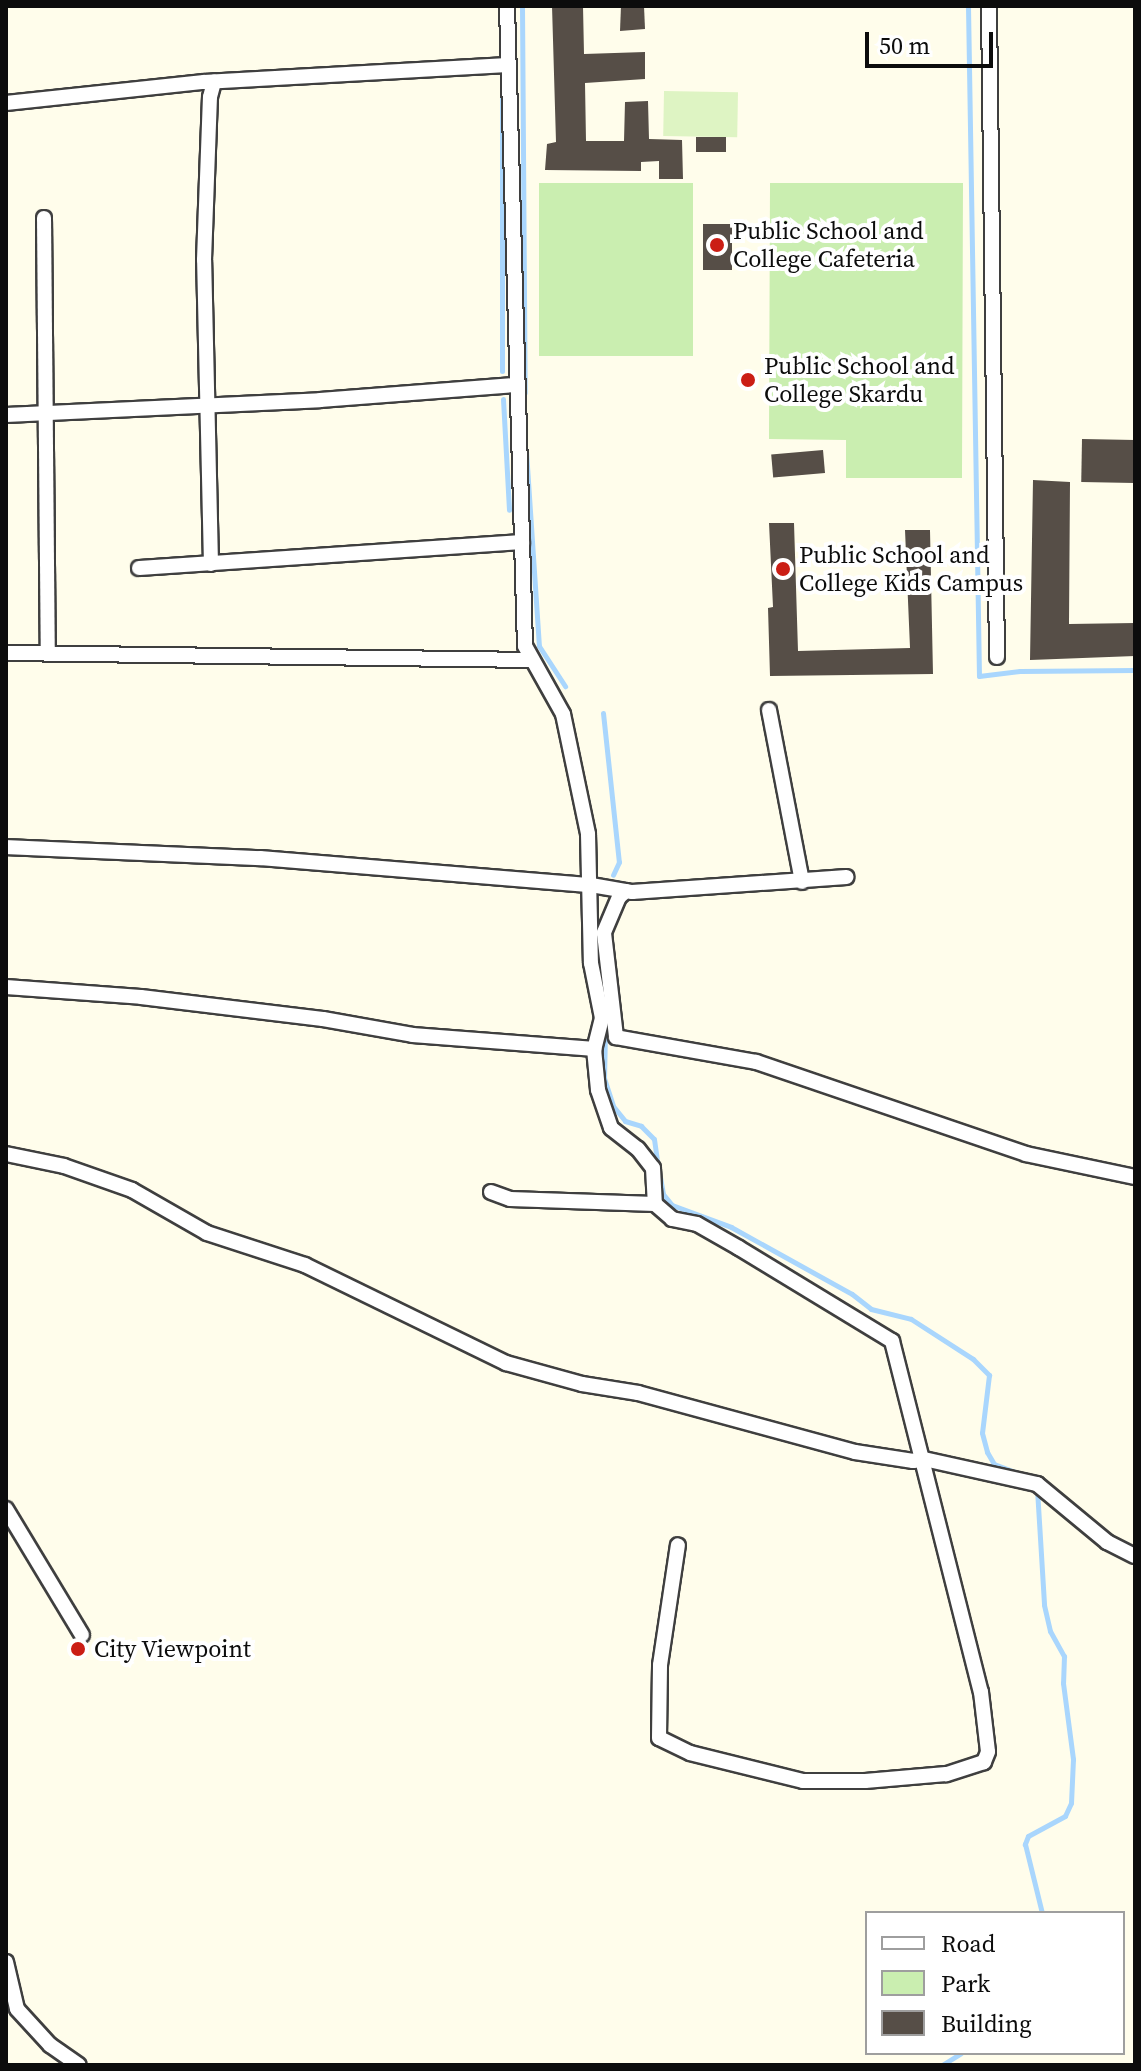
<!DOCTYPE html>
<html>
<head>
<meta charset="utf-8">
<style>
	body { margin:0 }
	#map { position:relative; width:1141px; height:2071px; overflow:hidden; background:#fffdeb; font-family:"Source Serif 4",serif }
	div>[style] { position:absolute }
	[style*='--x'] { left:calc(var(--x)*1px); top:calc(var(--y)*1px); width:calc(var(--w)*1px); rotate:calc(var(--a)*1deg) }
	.green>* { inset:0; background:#caeeb0; transform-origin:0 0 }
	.pitch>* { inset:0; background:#def4c3; transform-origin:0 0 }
	.stream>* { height:5px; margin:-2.5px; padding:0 2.5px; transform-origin:2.5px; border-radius:2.5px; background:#a9d6fd }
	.building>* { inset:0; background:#564e47; transform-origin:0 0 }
	.roads { filter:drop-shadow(2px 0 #3f3f3f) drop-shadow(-2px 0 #3f3f3f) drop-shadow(0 2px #3f3f3f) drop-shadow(0 -2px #3f3f3f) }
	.minor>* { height:14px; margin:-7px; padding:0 7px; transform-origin:7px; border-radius:7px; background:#fff }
	.dots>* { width:22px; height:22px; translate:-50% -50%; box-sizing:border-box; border:4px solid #fff; border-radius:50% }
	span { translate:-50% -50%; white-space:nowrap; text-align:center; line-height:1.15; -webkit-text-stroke:8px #fff; paint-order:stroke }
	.poi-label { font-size:24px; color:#0c0c0c }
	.left { translate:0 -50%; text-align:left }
	.frame { position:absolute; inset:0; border:8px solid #0c0c0c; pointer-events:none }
	.legend { position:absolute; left:865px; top:1911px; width:260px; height:144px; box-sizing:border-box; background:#fff; border:2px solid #9e9e9e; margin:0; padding:10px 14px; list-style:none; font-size:24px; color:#0c0c0c }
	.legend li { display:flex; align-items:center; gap:16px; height:40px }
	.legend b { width:40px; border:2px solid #9e9e9e }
	.scale { position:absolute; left:865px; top:32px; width:128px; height:36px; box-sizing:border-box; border:4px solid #0c0c0c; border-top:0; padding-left:10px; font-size:24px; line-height:28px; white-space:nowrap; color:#0c0c0c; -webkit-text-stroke:6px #fff; paint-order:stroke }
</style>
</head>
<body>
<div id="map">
	<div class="green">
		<i style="left:539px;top:183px;width:154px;height:173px"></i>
		<i style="clip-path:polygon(770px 183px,963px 183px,962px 478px,846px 478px,846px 440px,769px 439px)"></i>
	</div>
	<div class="pitch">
		<i style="left:664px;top:91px;width:74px;height:45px;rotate:1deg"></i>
	</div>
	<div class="stream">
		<i style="--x:522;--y:6;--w:387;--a:89.6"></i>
		<i style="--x:968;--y:6;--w:670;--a:89.06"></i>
		<i style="--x:979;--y:676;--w:41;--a:-7"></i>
		<i style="--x:1020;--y:671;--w:115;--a:-0.5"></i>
		<i style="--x:502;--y:77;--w:294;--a:90"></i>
		<i style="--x:503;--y:399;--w:111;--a:86.9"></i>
		<i style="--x:526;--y:451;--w:195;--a:86.2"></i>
		<i style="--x:539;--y:646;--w:48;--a:57"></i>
		<i style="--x:603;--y:713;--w:150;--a:83.9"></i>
		<i style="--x:619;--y:862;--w:14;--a:115"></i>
		<i style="--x:605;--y:1032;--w:46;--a:91.2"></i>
		<i style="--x:604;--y:1078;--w:29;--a:72"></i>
		<i style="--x:613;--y:1106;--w:19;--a:51"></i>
		<i style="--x:625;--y:1121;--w:17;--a:17"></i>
		<i style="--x:641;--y:1126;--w:18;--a:45"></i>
		<i style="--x:654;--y:1139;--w:28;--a:82"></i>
		<i style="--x:660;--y:1177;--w:17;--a:80"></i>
		<i style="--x:663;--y:1194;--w:14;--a:51"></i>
		<i style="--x:672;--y:1205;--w:63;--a:20.4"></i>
		<i style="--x:731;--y:1227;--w:138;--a:29"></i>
		<i style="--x:852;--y:1294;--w:24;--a:38"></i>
		<i style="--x:871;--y:1309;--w:41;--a:14"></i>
		<i style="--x:911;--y:1319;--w:74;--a:32.8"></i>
		<i style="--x:973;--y:1359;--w:23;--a:45"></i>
		<i style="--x:989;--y:1375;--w:58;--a:96.9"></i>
		<i style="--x:982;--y:1433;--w:20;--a:75"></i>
		<i style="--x:987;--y:1452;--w:14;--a:60"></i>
		<i style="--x:994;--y:1464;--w:22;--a:21"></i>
		<i style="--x:1037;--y:1489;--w:116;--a:86.5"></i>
		<i style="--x:1044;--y:1605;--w:27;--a:77"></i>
		<i style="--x:1050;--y:1631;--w:29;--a:61"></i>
		<i style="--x:1064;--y:1656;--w:27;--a:92"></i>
		<i style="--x:1063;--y:1683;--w:77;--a:82.5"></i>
		<i style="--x:1073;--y:1759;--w:44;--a:92.6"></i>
		<i style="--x:1071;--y:1803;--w:14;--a:115"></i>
		<i style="--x:1065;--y:1816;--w:42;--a:151.6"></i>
		<i style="--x:1028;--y:1836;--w:9;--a:111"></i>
		<i style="--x:1025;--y:1844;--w:71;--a:76.2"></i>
		<i style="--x:942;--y:2065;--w:22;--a:-32"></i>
	</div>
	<div class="building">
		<i style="clip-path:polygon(552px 6px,583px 6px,584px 54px,645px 52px,645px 79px,585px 83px,586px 141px,624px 141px,625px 102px,648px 101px,649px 139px,682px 140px,683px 179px,659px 179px,659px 161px,641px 162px,641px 171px,545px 170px,547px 144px,556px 142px)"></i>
		<i style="clip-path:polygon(621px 6px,644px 6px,645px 29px,620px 31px)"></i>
		<i style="left:696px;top:137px;width:30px;height:15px"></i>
		<i style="left:703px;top:224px;width:29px;height:46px"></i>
		<i style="left:1082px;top:439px;width:53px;height:43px;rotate:1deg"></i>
		<i style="left:823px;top:450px;width:23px;height:52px;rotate:85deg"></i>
		<i style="clip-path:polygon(1033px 480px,1070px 482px,1069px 624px,1135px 623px,1135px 656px,1030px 660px)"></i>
		<i style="clip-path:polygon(769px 523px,794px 523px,798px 651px,910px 648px,905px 530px,930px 530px,933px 674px,770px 676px,768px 608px,773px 607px)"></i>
	</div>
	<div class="roads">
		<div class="minor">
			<i style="--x:507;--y:6;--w:640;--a:88.39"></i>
			<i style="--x:525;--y:646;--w:78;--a:60.8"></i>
			<i style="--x:563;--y:714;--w:123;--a:78.2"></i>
			<i style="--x:588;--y:834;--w:129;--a:88.7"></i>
			<i style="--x:591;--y:963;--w:56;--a:78.7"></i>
			<i style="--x:602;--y:1018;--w:32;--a:104"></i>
			<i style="--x:594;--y:1049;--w:41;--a:84.4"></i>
			<i style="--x:598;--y:1090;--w:40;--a:71.1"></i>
			<i style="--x:611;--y:1128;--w:34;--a:38"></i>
			<i style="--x:638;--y:1149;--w:24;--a:52"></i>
			<i style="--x:653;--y:1168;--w:36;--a:87"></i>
			<i style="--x:989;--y:6;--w:651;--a:89.3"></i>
			<i style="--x:6;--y:103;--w:199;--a:-6.1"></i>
			<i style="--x:204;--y:82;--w:304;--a:-3.2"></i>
			<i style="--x:44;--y:218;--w:435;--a:89.5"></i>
			<i style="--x:6;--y:415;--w:314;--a:-2.7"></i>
			<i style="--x:320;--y:400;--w:196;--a:-4.4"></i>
			<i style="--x:211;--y:564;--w:304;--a:-91.3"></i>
			<i style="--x:204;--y:260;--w:163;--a:-87.9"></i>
			<i style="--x:210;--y:97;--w:16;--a:-75"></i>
			<i style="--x:139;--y:568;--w:384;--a:-3.9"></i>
			<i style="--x:6;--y:653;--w:525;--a:0.76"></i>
			<i style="--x:769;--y:710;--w:175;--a:79.1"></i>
			<i style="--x:6;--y:847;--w:254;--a:2.5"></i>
			<i style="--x:260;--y:858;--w:332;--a:4.7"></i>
			<i style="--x:591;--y:885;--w:42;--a:9.7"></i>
			<i style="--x:632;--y:892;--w:215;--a:-4"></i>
			<i style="--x:626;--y:891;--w:9;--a:139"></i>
			<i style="--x:619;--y:897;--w:39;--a:113"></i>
			<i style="--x:604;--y:933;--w:105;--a:83.4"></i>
			<i style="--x:616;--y:1037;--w:142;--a:10.1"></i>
			<i style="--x:756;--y:1062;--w:285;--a:18.8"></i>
			<i style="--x:1026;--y:1154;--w:111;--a:11.9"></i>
			<i style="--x:6;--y:987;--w:135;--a:4.2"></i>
			<i style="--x:141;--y:997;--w:183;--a:6.9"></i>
			<i style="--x:323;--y:1019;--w:91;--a:10.1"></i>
			<i style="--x:413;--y:1035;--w:182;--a:4.4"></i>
			<i style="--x:6;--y:1154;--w:59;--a:11.7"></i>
			<i style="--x:64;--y:1166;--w:72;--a:19.4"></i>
			<i style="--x:132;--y:1190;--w:86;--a:29.8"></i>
			<i style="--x:207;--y:1233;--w:103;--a:18.1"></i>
			<i style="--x:305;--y:1265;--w:224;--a:26"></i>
			<i style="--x:506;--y:1363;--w:79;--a:15.4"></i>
			<i style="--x:582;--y:1384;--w:57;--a:9.1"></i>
			<i style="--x:638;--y:1393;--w:225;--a:15.2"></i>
			<i style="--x:855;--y:1452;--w:59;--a:8.8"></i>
			<i style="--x:913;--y:1461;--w:11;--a:-10"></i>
			<i style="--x:924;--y:1459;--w:116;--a:12.5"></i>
			<i style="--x:1037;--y:1484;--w:91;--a:39.6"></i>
			<i style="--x:1107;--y:1542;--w:31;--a:27"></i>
			<i style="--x:491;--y:1192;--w:20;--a:20"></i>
			<i style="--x:510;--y:1199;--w:145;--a:2"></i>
			<i style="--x:655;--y:1204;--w:23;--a:41"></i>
			<i style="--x:672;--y:1219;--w:25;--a:11"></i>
			<i style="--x:697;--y:1224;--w:48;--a:29.7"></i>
			<i style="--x:739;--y:1248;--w:179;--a:31.3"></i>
			<i style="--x:892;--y:1341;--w:362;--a:75.8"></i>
			<i style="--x:981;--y:1692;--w:60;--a:83.3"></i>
			<i style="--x:988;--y:1752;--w:11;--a:112"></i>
			<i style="--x:984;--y:1762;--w:40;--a:162"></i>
			<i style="--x:946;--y:1774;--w:81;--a:175.1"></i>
			<i style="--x:865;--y:1781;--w:62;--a:180"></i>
			<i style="--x:803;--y:1781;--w:116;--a:-166.1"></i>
			<i style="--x:690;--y:1753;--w:34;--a:-154"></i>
			<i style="--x:659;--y:1738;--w:73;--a:-89.2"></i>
			<i style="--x:660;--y:1665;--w:121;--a:-81.5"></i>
			<i style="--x:6;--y:1509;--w:147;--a:58.9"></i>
			<i style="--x:6;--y:1962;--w:48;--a:76.8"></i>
			<i style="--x:17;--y:2009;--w:49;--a:47.5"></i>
			<i style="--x:50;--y:2045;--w:35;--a:35"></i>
		</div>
	</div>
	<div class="dots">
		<i style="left:717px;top:245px;background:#cb1e15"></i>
		<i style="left:748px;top:380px;background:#cb1e15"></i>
		<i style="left:783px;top:569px;background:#cb1e15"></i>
		<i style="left:78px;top:1649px;background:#cb1e15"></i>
	</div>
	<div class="poi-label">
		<span class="left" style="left:733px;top:245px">Public School and<br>College Cafeteria</span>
		<span class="left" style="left:764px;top:380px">Public School and<br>College Skardu</span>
		<span class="left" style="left:799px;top:569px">Public School and<br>College Kids Campus</span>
		<span class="left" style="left:94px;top:1649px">City Viewpoint</span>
	</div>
	<div class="frame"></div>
	<ul class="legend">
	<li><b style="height:10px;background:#fff"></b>Road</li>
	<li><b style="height:22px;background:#caeeb0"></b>Park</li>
	<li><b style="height:22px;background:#564e47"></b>Building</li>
	</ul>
	<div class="scale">50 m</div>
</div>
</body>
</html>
